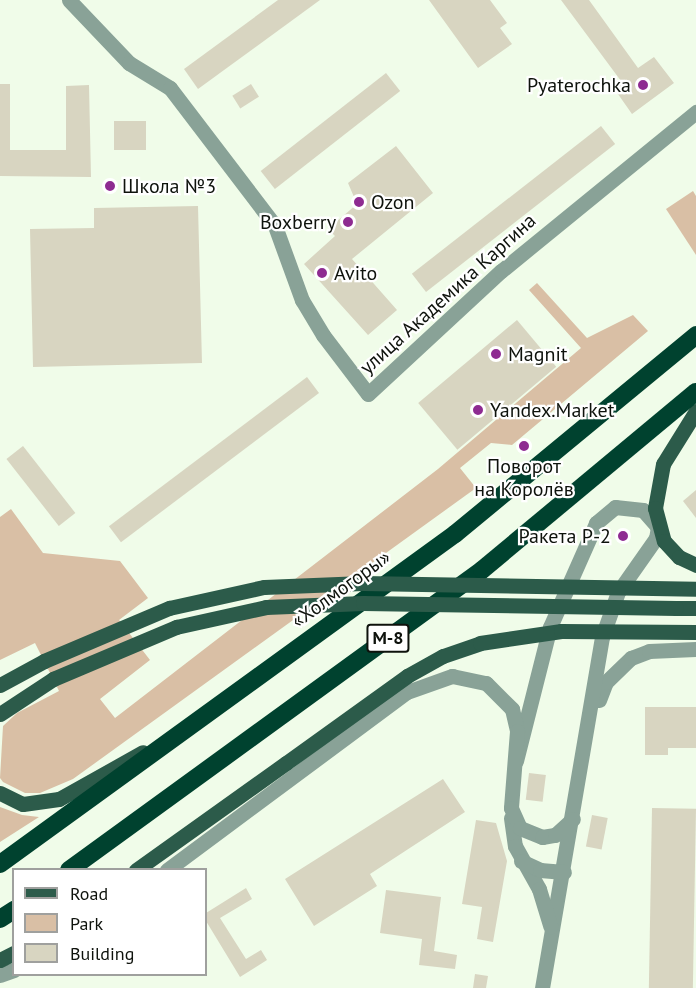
<!DOCTYPE html>
<html>
<head>
<meta charset="utf-8">
<style>
	body { margin:0 }
	#map { position:relative; width:696px; height:988px; overflow:hidden; background:#f0fce9; font-family:"PT Sans",sans-serif }
	div>[style] { position:absolute }
	[style*='--x'] { left:calc(var(--x)*1px); top:calc(var(--y)*1px); width:calc(var(--w)*1px); rotate:calc(var(--a)*1deg) }
	.green>* { inset:0; background:#d9bfa5 }
	.building>* { inset:0; background:#d8d5c1; transform-origin:0 0 }
	.minor>* { height:15px; margin:-7.5px; padding:0 7.5px; transform-origin:7.5px; border-radius:7.5px; background:#89a297 }
	.major>* { height:15px; margin:-7.5px; padding:0 7.5px; transform-origin:7.5px; border-radius:7.5px; background:#2c5b4a }
	.highway>* { height:18px; margin:-9px; padding:0 9px; transform-origin:9px; border-radius:9px; background:#00422f }
	.major-bridge>* { height:15px; margin:-7.5px; padding:0 7.5px; transform-origin:7.5px; border-radius:7.5px; background:#2c5b4a }
	.dots>* { width:16px; height:16px; translate:-50% -50%; box-sizing:border-box; border:3px solid #fff; border-radius:50% }
	span { translate:-50% -50%; white-space:nowrap; text-align:center; line-height:1.15; -webkit-text-stroke:4.5px #fff; paint-order:stroke }
	.shield-label span { padding:2px 4px; background:#fff; border:2px solid; border-radius:4px; -webkit-text-stroke-width:0 }
	.shield-label { font-size:18px; color:#0e120c; font-weight:700 }
	.poi-label { font-size:20px; color:#0e120c }
	.right { translate:-100% -50%; text-align:right }
	.left { translate:0 -50%; text-align:left }
	.street-label { font-size:20px; color:#0e120c }
	.legend { position:absolute; left:12px; top:868px; width:195px; height:108px; box-sizing:border-box; background:#fff; border:2px solid #9fa09e; margin:0; padding:8px 10px; list-style:none; font-size:18px; color:#0e120c }
	.legend li { display:flex; align-items:center; gap:12px; height:30px }
	.legend b { width:30px; border:2px solid #9fa09e }
</style>
</head>
<body>
<div id="map">
	<div class="green">
		<i style="clip-path:polygon(693px 191px,696px 196px,696px 255px,666px 209px)"></i>
		<i style="clip-path:polygon(537px 283px,587px 338px,633px 315px,648px 331px,512px 445px,491px 443px,460px 468px,476px 488px,73px 779px,40px 793px,25px 793px,3px 782px,0 778px,3px 726px,17px 713px,59px 691px,35px 643px,0 660px,0 517px,11px 509px,43px 553px,120px 561px,148px 598px,119px 620px,150px 660px,100px 699px,115px 718px,438px 469px,581px 348px,529px 290px)"></i>
		<i style="clip-path:polygon(0 807px,22px 815px,39px 817px,0 842px)"></i>
	</div>
	<div class="building">
		<i style="clip-path:polygon(278px 0,320px 0,198px 89px,184px 69px)"></i>
		<i style="clip-path:polygon(429px 0,490px 0,507px 23px,500px 28px,512px 44px,478px 68px)"></i>
		<i style="clip-path:polygon(561px 0,589px 0,638px 68px,654px 57px,674px 83px,632px 114px,613px 87px,621px 81px)"></i>
		<i style="left:386px;top:73px;width:23px;height:159px;rotate:52deg"></i>
		<i style="clip-path:polygon(0 84px,10px 84px,10px 150px,66px 150px,66px 86px,89px 85px,91px 177px,0 176px)"></i>
		<i style="left:251px;top:84px;width:15px;height:22px;rotate:58deg"></i>
		<i style="left:146px;top:121px;width:29px;height:32px;rotate:90deg"></i>
		<i style="left:601px;top:126px;width:23px;height:240px;rotate:52deg"></i>
		<i style="clip-path:polygon(396px 146px,433px 193px,352px 259px,397px 310px,368px 335px,304px 264px,335px 236px,328px 229px,357px 204px,348px 183px)"></i>
		<i style="clip-path:polygon(198px 206px,202px 363px,33px 367px,30px 229px,94px 228px,94px 208px)"></i>
		<i style="left:517px;top:320px;width:61px;height:129px;rotate:50deg"></i>
		<i style="left:307px;top:377px;width:20px;height:248px;rotate:53deg"></i>
		<i style="left:23px;top:446px;width:85px;height:21px;rotate:52deg"></i>
		<i style="clip-path:polygon(696px 490px,696px 518px,683px 501px)"></i>
		<i style="clip-path:polygon(645px 707px,696px 707px,696px 748px,668px 748px,668px 755px,645px 755px)"></i>
		<i style="left:529px;top:773px;width:17px;height:27px;rotate:7deg"></i>
		<i style="clip-path:polygon(443px 779px,465px 812px,370px 874px,377px 886px,314px 926px,285px 879px)"></i>
		<i style="left:652px;top:808px;width:44px;height:180px;rotate:1deg"></i>
		<i style="left:592px;top:815px;width:16px;height:32px;rotate:11deg"></i>
		<i style="clip-path:polygon(476px 820px,496px 823px,507px 861px,493px 942px,477px 939px,482px 907px,462px 904px)"></i>
		<i style="clip-path:polygon(246px 888px,252px 899px,220px 918px,246px 959px,261px 950px,267px 960px,240px 977px,206px 921px,206px 913px)"></i>
		<i style="clip-path:polygon(386px 890px,441px 897px,434px 951px,457px 955px,455px 969px,419px 965px,422px 939px,380px 933px)"></i>
		<i style="clip-path:polygon(475px 974px,488px 976px,486px 988px,473px 988px)"></i>
	</div>
	<div class="minor">
		<i style="--x:69;--y:0;--w:87;--a:46.4"></i>
		<i style="--x:129;--y:63;--w:48;--a:31.4"></i>
		<i style="--x:170;--y:88;--w:173;--a:52.7"></i>
		<i style="--x:275;--y:226;--w:79;--a:70"></i>
		<i style="--x:302;--y:300;--w:41;--a:59"></i>
		<i style="--x:323;--y:335;--w:74;--a:52.7"></i>
		<i style="--x:368;--y:394;--w:181;--a:-42.8"></i>
		<i style="--x:501;--y:271;--w:252;--a:-39.2"></i>
		<i style="--x:599;--y:700;--w:19;--a:-69"></i>
		<i style="--x:606;--y:682;--w:35;--a:-44"></i>
		<i style="--x:631;--y:658;--w:19;--a:-21"></i>
		<i style="--x:649;--y:651;--w:47;--a:-2.4"></i>
		<i style="--x:516;--y:761;--w:138;--a:-75.8"></i>
		<i style="--x:550;--y:627;--w:114;--a:-66.1"></i>
		<i style="--x:596;--y:523;--w:25;--a:-40"></i>
		<i style="--x:615;--y:507;--w:28;--a:6"></i>
		<i style="--x:643;--y:510;--w:23;--a:49"></i>
		<i style="--x:658;--y:527;--w:11;--a:100"></i>
		<i style="--x:656;--y:538;--w:66;--a:125.1"></i>
		<i style="--x:618;--y:592;--w:48;--a:109.6"></i>
		<i style="--x:602;--y:637;--w:356;--a:99.7"></i>
		<i style="--x:511;--y:818;--w:28;--a:82"></i>
		<i style="--x:515;--y:846;--w:49;--a:60.8"></i>
		<i style="--x:539;--y:889;--w:39;--a:73"></i>
		<i style="--x:521;--y:861;--w:21;--a:25"></i>
		<i style="--x:540;--y:870;--w:24;--a:5"></i>
		<i style="--x:167;--y:870;--w:299;--a:-36.6"></i>
		<i style="--x:407;--y:692;--w:48;--a:-19.6"></i>
		<i style="--x:452;--y:676;--w:35;--a:12"></i>
		<i style="--x:486;--y:683;--w:37;--a:45"></i>
		<i style="--x:512;--y:709;--w:23;--a:77"></i>
		<i style="--x:517;--y:731;--w:77;--a:94.5"></i>
		<i style="--x:511;--y:808;--w:22;--a:66"></i>
		<i style="--x:520;--y:828;--w:24;--a:22"></i>
		<i style="--x:542;--y:837;--w:13;--a:-9"></i>
		<i style="--x:555;--y:835;--w:24;--a:-42"></i>
		<i style="--x:0;--y:975;--w:15;--a:-20"></i>
	</div>
	<div class="major">
		<i style="--x:696;--y:411;--w:62;--a:121.9"></i>
		<i style="--x:663;--y:464;--w:45;--a:100.3"></i>
		<i style="--x:655;--y:508;--w:34;--a:75"></i>
		<i style="--x:664;--y:541;--w:22;--a:47"></i>
		<i style="--x:679;--y:557;--w:19;--a:25"></i>
		<i style="--x:676;--y:608;--w:20;--a:0"></i>
		<i style="--x:0;--y:685;--w:50;--a:-28.6"></i>
		<i style="--x:0;--y:714;--w:64;--a:-33.4"></i>
		<i style="--x:0;--y:793;--w:25;--a:26"></i>
		<i style="--x:23;--y:804;--w:36;--a:-8"></i>
		<i style="--x:59;--y:799;--w:96;--a:-29.2"></i>
		<i style="--x:136;--y:870;--w:184;--a:-35.5"></i>
		<i style="--x:0;--y:960;--w:16;--a:-27"></i>
	</div>
	<div class="highway">
		<i style="--x:0;--y:864;--w:562;--a:-35.95"></i>
		<i style="--x:455;--y:534;--w:313;--a:-39.5"></i>
		<i style="--x:69;--y:870;--w:510;--a:-35.99"></i>
		<i style="--x:482;--y:570;--w:278;--a:-39.8"></i>
		<i style="--x:0;--y:919;--w:17;--a:-33"></i>
	</div>
	<div class="major-bridge">
		<i style="--x:44;--y:661;--w:136;--a:-23"></i>
		<i style="--x:169;--y:608;--w:97;--a:-12.5"></i>
		<i style="--x:264;--y:587;--w:99;--a:-2.3"></i>
		<i style="--x:363;--y:583;--w:333;--a:1"></i>
		<i style="--x:53;--y:679;--w:134;--a:-22.9"></i>
		<i style="--x:176;--y:627;--w:92;--a:-12.5"></i>
		<i style="--x:266;--y:607;--w:97;--a:-2.4"></i>
		<i style="--x:363;--y:603;--w:313;--a:0.9"></i>
		<i style="--x:286;--y:763;--w:149;--a:-35.7"></i>
		<i style="--x:407;--y:676;--w:41;--a:-29.1"></i>
		<i style="--x:443;--y:656;--w:39;--a:-19"></i>
		<i style="--x:480;--y:643;--w:82;--a:-8.4"></i>
		<i style="--x:561;--y:631;--w:135;--a:0.4"></i>
	</div>
	<div class="dots">
		<i style="left:643px;top:85px;background:#8e2b91"></i>
		<i style="left:110px;top:186px;background:#8e2b91"></i>
		<i style="left:359px;top:202px;background:#8e2b91"></i>
		<i style="left:348px;top:222px;background:#8e2b91"></i>
		<i style="left:322px;top:273px;background:#8e2b91"></i>
		<i style="left:496px;top:354px;background:#8e2b91"></i>
		<i style="left:478px;top:410px;background:#8e2b91"></i>
		<i style="left:524px;top:446px;background:#8e2b91"></i>
		<i style="left:623px;top:536px;background:#8e2b91"></i>
	</div>
	<div class="shield-label">
		<span style="left:388px;top:638px">М-8</span>
	</div>
	<div class="poi-label">
		<span class="right" style="left:631px;top:85px">Pyaterochka</span>
		<span class="left" style="left:122px;top:186px">Школа №3</span>
		<span class="left" style="left:371px;top:202px">Ozon</span>
		<span class="right" style="left:336px;top:222px">Boxberry</span>
		<span class="left" style="left:334px;top:273px">Avito</span>
		<span class="left" style="left:508px;top:354px">Magnit</span>
		<span class="left" style="left:490px;top:410px">Yandex.Market</span>
		<span style="left:524px;top:478px">Поворот<br>на Королёв</span>
		<span class="right" style="left:611px;top:536px">Ракета Р-2</span>
	</div>
	<div class="street-label">
		<span style="left:448px;top:294px;rotate:-42deg">улица Академика Каргина</span>
		<span style="left:341px;top:589px;rotate:-36deg">«Холмогоры»</span>
	</div>
	<ul class="legend">
	<li><b style="height:8px;background:#2c5b4a"></b>Road</li>
	<li><b style="height:16px;background:#d9bfa5"></b>Park</li>
	<li><b style="height:16px;background:#d8d5c1"></b>Building</li>
	</ul>
</div>
</body>
</html>
